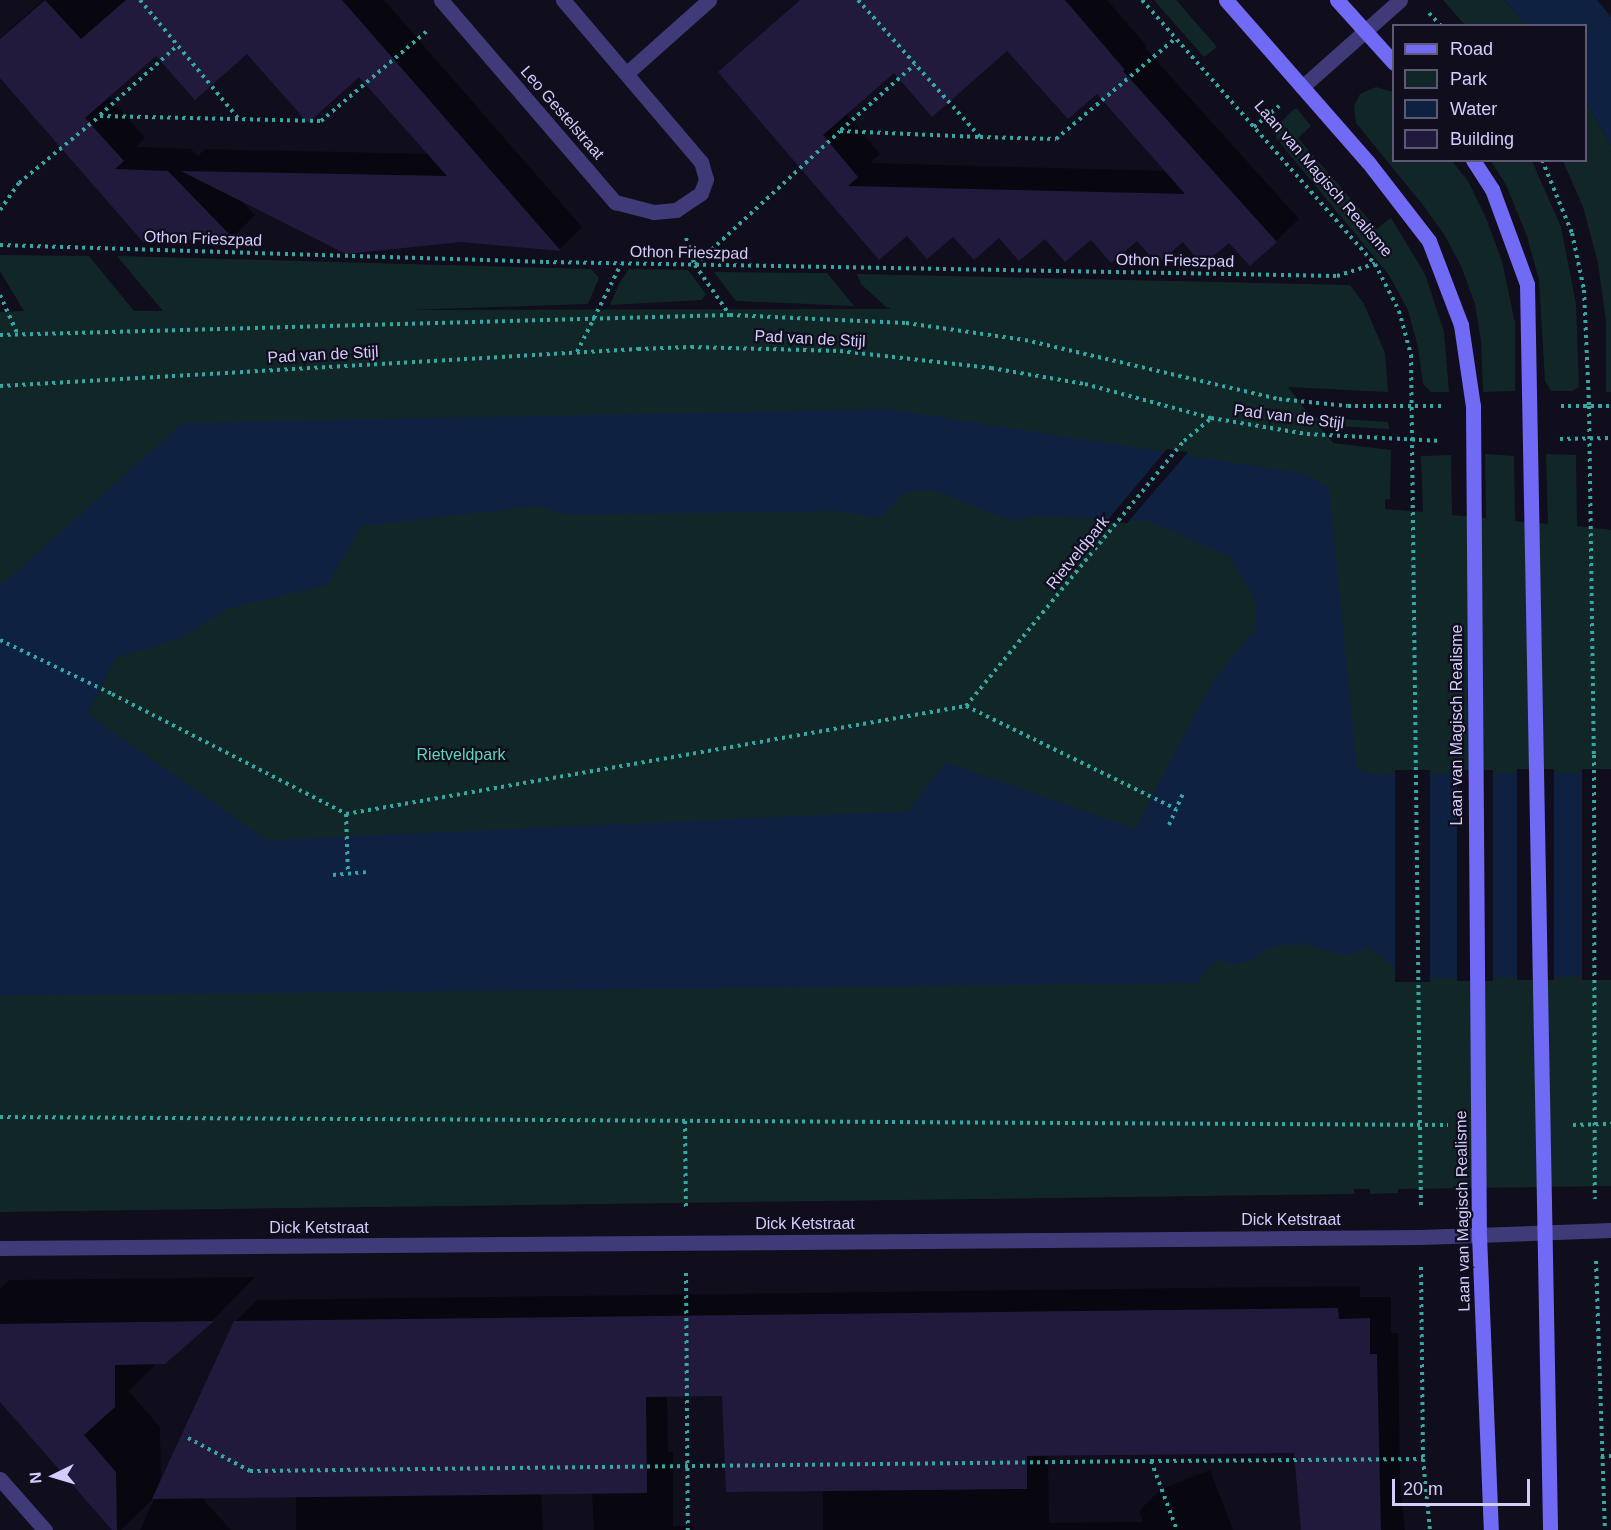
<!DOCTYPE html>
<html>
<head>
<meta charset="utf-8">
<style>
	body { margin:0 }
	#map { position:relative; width:1611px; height:1530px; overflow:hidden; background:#100d1d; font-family:Helvetica,sans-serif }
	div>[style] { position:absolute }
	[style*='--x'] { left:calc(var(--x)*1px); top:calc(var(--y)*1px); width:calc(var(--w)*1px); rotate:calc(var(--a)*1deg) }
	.green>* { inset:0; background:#112727 }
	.water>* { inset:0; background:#0f2140 }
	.pier>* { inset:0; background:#100d1d; transform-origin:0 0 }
	.shadow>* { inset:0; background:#0007 }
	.building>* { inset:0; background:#221a3d }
	.path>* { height:4px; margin-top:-2px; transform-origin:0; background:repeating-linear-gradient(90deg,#35a8a4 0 3px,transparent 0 7.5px) }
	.minor>* { height:15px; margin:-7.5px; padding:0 7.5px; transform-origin:7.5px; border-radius:7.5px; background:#3f3b79 }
	.secondary>* { height:15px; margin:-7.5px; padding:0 7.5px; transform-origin:7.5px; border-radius:7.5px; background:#716af5 }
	span { translate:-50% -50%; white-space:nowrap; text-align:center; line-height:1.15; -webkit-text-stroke:4.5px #100d1d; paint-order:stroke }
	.street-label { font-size:16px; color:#d3cdfc }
	.park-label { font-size:16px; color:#5fd6bb }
	.legend { position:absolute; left:1392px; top:24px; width:195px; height:138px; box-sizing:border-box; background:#100d1d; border:2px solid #5e5a76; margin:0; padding:8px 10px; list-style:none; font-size:18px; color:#d3cdfc }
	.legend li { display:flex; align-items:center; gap:12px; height:30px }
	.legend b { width:30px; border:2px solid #5e5a76 }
	.north { position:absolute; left:24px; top:1446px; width:60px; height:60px; -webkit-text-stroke:4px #100d1d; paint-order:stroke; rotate:265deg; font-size:16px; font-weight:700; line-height:24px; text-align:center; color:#d3cdfc }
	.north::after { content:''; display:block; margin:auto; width:21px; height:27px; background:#d3cdfc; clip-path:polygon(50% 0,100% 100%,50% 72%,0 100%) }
	.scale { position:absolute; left:1392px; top:1479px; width:138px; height:27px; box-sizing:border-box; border:3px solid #d3cdfc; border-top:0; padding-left:8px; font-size:18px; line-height:21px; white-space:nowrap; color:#d3cdfc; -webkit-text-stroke:4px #100d1d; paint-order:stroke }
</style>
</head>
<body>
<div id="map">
	<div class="green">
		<i style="clip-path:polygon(1154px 0,1176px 0,1217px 47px,1204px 57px)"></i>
		<i style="clip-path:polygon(1443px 0,1504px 0,1526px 25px,1465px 25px)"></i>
		<i style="clip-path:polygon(1376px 87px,1393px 92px,1394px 160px,1452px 161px,1468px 181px,1486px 218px,1502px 261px,1515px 323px,1515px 391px,1483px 392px,1481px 341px,1475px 304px,1461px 266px,1445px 236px,1423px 205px,1356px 123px,1354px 106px,1360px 94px)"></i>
		<i style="clip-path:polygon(1586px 102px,1611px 146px,1611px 392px,1606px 392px,1606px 321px,1598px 263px,1583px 207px,1563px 161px,1586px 160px)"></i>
		<i style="clip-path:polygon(1294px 109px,1297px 109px,1311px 126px,1298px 138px,1377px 229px,1391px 218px,1425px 274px,1444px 332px,1449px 392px,1431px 392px,1423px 384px,1418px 347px,1408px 310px,1389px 275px,1276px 138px,1275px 128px)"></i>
		<i style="clip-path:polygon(1491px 161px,1532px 161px,1561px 227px,1576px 304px,1579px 387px,1572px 391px,1551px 391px,1545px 381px,1539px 280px,1527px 236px,1506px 185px)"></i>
		<i style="clip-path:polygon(0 255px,89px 256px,134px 311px,163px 311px,117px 256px,591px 269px,599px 278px,588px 304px,409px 310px,892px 309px,886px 307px,861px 284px,857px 274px,1350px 285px,1364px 304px,1385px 353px,1388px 392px,1288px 387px,1311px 417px,1388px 422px,1389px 429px,1318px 425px,1333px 443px,1391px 450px,1390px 499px,1385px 500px,1385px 509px,1423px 512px,1421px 456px,1451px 455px,1452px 515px,1486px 518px,1485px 454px,1514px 456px,1515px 521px,1548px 524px,1546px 454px,1576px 455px,1577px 526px,1611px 530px,1611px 1186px,1398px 1189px,1398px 1193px,1370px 1194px,1370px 1189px,1354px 1189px,1354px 1194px,0 1212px,0 312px,24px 311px,0 271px)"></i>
		<i style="clip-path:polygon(629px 269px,688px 270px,706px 294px,702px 300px,610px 305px,620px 282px)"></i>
		<i style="clip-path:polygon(714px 272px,827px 273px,854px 306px,736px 301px)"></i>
	</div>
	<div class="water">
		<i style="clip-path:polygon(1504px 0,1597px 0,1611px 17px,1611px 146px,1586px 102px,1586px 26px,1526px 25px)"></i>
		<i style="clip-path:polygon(evenodd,887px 409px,1307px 474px,1329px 488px,1357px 768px,1373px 774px,1611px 772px,1611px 976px,1397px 979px,1392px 965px,1367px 947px,1348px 956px,1298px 943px,1268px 948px,1254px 959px,1234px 965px,1218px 960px,1200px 976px,1200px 983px,0 996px,0 586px,183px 423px,887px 409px,933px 490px,1013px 521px,1038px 516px,1149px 521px,1230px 557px,1255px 601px,1255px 630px,1212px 682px,1135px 829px,946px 762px,908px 811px,267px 840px,88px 714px,116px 658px,181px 638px,227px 609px,327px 585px,362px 526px,538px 506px,568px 515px,835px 511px,880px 518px,904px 492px,933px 490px)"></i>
	</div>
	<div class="pier">
		<i style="clip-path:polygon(1167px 449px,1188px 452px,1127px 523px,1106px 522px)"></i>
		<i style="left:1554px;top:769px;width:211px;height:37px;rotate:90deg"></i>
		<i style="left:1582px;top:769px;width:29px;height:211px"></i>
		<i style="left:1430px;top:770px;width:212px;height:35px;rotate:90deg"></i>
		<i style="left:1457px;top:770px;width:36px;height:211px"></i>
	</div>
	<div class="shadow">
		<i style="clip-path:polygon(evenodd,43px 0,384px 0,582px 227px,560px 249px,461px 241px,240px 200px,255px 215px,233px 237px,144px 240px,0 75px,0 38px,43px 0,247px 52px,359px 75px,429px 154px,205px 149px,198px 156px,191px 149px,136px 147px,145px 138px,108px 96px,157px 54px,247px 52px)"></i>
		<i style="clip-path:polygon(evenodd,806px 0,1107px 0,1147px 46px,1145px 48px,1299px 219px,1276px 241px,908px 233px,880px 258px,720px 72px,798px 1px,801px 4px,806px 0,1008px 49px,1097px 92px,1166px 171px,870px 163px,880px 154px,846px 113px,894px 71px,1008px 49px)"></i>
		<i style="clip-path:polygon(255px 1277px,213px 1320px,165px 1362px,158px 1362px,129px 1391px,160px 1427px,161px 1484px,235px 1322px,257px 1300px,1360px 1286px,1360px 1297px,1391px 1297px,1391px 1333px,1398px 1333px,1400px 1481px,1405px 1530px,1302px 1530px,1295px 1452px,1048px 1455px,1049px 1523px,1143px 1522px,1139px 1511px,1161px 1489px,1210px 1470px,1233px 1530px,823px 1530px,823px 1491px,727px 1491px,724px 1395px,667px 1396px,668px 1452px,673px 1452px,673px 1526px,693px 1526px,693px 1530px,594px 1530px,592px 1493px,541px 1493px,543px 1530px,296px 1530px,296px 1496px,201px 1497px,231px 1530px,140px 1530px,155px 1497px,121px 1530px,114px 1530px,0 1400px,0 1289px,9px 1280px)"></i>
	</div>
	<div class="building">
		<i style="clip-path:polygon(45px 0,81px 39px,126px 0,342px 0,561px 251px,461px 242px,346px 254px,181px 171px,447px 176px,359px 77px,308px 123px,247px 54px,195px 100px,156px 56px,85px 118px,124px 161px,115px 169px,168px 171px,233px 238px,143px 242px,0 78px,0 39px)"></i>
		<i style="clip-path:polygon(evenodd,800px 0,1065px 0,1125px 70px,1123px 71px,1277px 242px,1250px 266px,1229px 243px,1202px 265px,1183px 242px,1157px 264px,1137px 241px,1111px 263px,1091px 240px,1065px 262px,1045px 239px,1019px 261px,999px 238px,974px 260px,953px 237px,927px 259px,907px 236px,879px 260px,718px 72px,800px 0,1007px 51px,1068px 119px,1097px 94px,1185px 194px,848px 186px,858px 177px,823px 135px,894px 73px,932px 117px,1007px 51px)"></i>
		<i style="clip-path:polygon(1338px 1308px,1339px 1319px,1370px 1318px,1370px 1354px,1377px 1354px,1381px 1530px,1301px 1530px,1294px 1453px,1027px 1456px,1027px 1489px,726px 1492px,722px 1396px,646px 1397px,647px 1493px,152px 1499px,234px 1321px)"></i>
		<i style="clip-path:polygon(214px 1321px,165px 1364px,115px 1365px,115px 1407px,84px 1435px,116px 1472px,117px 1530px,112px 1530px,0 1402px,0 1324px)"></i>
	</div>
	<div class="path">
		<i style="--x:140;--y:0;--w:153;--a:50.3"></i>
		<i style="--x:858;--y:0;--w:183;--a:48.3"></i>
		<i style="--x:980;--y:137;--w:76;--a:1.5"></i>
		<i style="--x:1056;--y:139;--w:157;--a:-40.1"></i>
		<i style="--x:1142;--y:0;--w:352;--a:48.6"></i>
		<i style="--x:1375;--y:264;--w:53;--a:62.9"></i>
		<i style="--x:1399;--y:311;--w:46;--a:74.7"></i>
		<i style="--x:1411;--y:355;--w:851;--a:89.33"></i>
		<i style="--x:1429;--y:13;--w:18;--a:47"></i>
		<i style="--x:100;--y:115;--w:105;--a:-41.9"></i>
		<i style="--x:1254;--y:127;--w:33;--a:-40"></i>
		<i style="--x:841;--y:130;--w:99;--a:-41.7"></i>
		<i style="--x:1542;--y:160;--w:79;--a:67.7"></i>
		<i style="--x:1572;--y:233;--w:58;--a:78.1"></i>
		<i style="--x:1584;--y:290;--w:116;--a:87.5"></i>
		<i style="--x:1589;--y:406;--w:349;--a:89.2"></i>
		<i style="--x:1594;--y:755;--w:444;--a:89.9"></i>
		<i style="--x:0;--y:210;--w:33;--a:-55"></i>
		<i style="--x:19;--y:183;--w:105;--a:-39.6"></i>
		<i style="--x:100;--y:116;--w:221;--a:1.3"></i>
		<i style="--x:321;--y:121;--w:139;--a:-40.3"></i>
		<i style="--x:686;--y:238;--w:28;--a:72"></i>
		<i style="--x:695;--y:265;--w:60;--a:55.2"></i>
		<i style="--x:0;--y:245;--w:546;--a:1.78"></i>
		<i style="--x:546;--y:262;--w:791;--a:1.01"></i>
		<i style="--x:1337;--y:276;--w:40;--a:-18"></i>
		<i style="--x:695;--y:265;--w:197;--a:-42.7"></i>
		<i style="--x:840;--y:131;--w:139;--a:2.5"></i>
		<i style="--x:0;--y:295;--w:44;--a:65.8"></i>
		<i style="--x:0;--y:335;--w:730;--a:-1.57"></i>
		<i style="--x:730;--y:315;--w:176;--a:2.6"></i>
		<i style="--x:906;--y:323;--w:120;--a:8.1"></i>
		<i style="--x:1025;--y:340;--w:261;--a:13.1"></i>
		<i style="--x:1279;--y:399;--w:69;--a:5.8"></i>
		<i style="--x:1348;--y:406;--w:94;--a:0"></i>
		<i style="--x:577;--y:352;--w:98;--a:-63.4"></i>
		<i style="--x:0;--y:386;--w:639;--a:-3.32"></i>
		<i style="--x:638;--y:349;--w:53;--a:-2.2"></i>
		<i style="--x:691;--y:347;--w:149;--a:1.5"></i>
		<i style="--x:840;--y:351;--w:152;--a:6.4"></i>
		<i style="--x:991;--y:368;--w:95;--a:9.7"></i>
		<i style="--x:1085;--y:384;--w:131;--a:15.1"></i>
		<i style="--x:1211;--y:418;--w:97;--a:9.5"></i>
		<i style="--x:1307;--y:434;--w:135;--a:3"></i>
		<i style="--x:1561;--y:406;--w:50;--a:0"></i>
		<i style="--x:1560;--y:439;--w:51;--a:-1.1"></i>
		<i style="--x:0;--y:640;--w:124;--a:25.7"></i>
		<i style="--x:112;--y:694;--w:263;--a:27.1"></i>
		<i style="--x:346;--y:814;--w:629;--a:-9.88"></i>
		<i style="--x:966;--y:706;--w:343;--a:-50.6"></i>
		<i style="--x:1184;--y:441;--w:35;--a:-40"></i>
		<i style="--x:966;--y:706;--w:234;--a:26.1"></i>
		<i style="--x:346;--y:814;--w:59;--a:88.1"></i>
		<i style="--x:1169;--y:825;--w:35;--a:-66"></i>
		<i style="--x:333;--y:875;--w:33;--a:-5"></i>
		<i style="--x:0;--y:1117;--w:1448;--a:0.32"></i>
		<i style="--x:685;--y:1121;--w:90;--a:89.4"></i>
		<i style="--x:1573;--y:1125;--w:38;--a:-2"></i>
		<i style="--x:1596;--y:1261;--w:269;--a:88.1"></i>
		<i style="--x:1421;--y:1267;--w:192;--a:89.4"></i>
		<i style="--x:1423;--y:1459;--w:71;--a:84.4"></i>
		<i style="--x:686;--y:1273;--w:257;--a:89.6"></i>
		<i style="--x:188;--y:1438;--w:70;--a:28"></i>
		<i style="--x:250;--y:1471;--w:901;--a:-0.64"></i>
		<i style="--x:1151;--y:1461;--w:74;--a:69.4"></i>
		<i style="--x:1601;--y:1456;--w:10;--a:0"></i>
		<i style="--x:1151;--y:1461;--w:272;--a:-0.4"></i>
	</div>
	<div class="minor">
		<i style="--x:441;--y:0;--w:267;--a:49.3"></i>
		<i style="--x:615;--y:202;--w:40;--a:14.4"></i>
		<i style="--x:654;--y:212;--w:22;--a:-5"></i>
		<i style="--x:676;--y:210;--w:30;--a:-34"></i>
		<i style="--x:701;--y:193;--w:15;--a:-70"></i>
		<i style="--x:706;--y:179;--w:18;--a:-106"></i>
		<i style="--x:701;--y:162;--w:213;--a:-130.4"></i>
		<i style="--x:627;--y:73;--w:110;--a:-41.7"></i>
		<i style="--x:1302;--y:87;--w:131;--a:-41.6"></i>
		<i style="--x:0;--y:1248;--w:1421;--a:-0.44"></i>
		<i style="--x:1421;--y:1237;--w:190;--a:-2.1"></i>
		<i style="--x:0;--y:1479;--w:68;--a:48.6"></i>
	</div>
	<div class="secondary">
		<i style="--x:1226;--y:0;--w:215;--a:48.8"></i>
		<i style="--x:1368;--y:162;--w:100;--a:52.3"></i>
		<i style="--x:1429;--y:241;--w:90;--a:69.1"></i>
		<i style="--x:1461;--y:325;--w:82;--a:81.6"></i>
		<i style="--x:1473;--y:406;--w:829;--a:89.59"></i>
		<i style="--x:1479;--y:1235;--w:295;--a:87.7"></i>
		<i style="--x:1337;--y:0;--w:85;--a:47.9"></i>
		<i style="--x:1473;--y:160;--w:35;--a:57"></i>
		<i style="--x:1492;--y:189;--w:101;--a:69.8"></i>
		<i style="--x:1527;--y:284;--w:1246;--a:88.94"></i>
	</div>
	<div class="street-label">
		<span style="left:562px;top:113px;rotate:49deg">Leo Gestelstraat</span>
		<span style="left:1323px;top:179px;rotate:49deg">Laan van Magisch Realisme</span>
		<span style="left:203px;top:239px;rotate:2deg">Othon Frieszpad</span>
		<span style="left:689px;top:253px;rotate:1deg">Othon Frieszpad</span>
		<span style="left:1175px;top:261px;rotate:1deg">Othon Frieszpad</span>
		<span style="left:810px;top:339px;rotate:3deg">Pad van de Stijl</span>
		<span style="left:323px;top:355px;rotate:-3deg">Pad van de Stijl</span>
		<span style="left:1289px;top:417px;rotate:7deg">Pad van de Stijl</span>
		<span style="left:1078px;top:553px;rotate:-51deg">Rietveldpark</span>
		<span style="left:1457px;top:725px;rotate:-90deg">Laan van Magisch Realisme</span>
		<span style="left:1463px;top:1211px;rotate:-91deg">Laan van Magisch Realisme</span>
		<span style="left:1291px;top:1220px">Dick Ketstraat</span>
		<span style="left:805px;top:1224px">Dick Ketstraat</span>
		<span style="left:319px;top:1228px">Dick Ketstraat</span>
	</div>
	<div class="park-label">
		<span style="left:461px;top:755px">Rietveldpark</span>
	</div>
	<ul class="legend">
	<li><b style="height:8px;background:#716af5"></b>Road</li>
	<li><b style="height:16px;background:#112727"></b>Park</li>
	<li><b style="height:16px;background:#0f2140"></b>Water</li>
	<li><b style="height:16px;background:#221a3d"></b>Building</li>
	</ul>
	<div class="north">N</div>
	<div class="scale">20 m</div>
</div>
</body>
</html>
